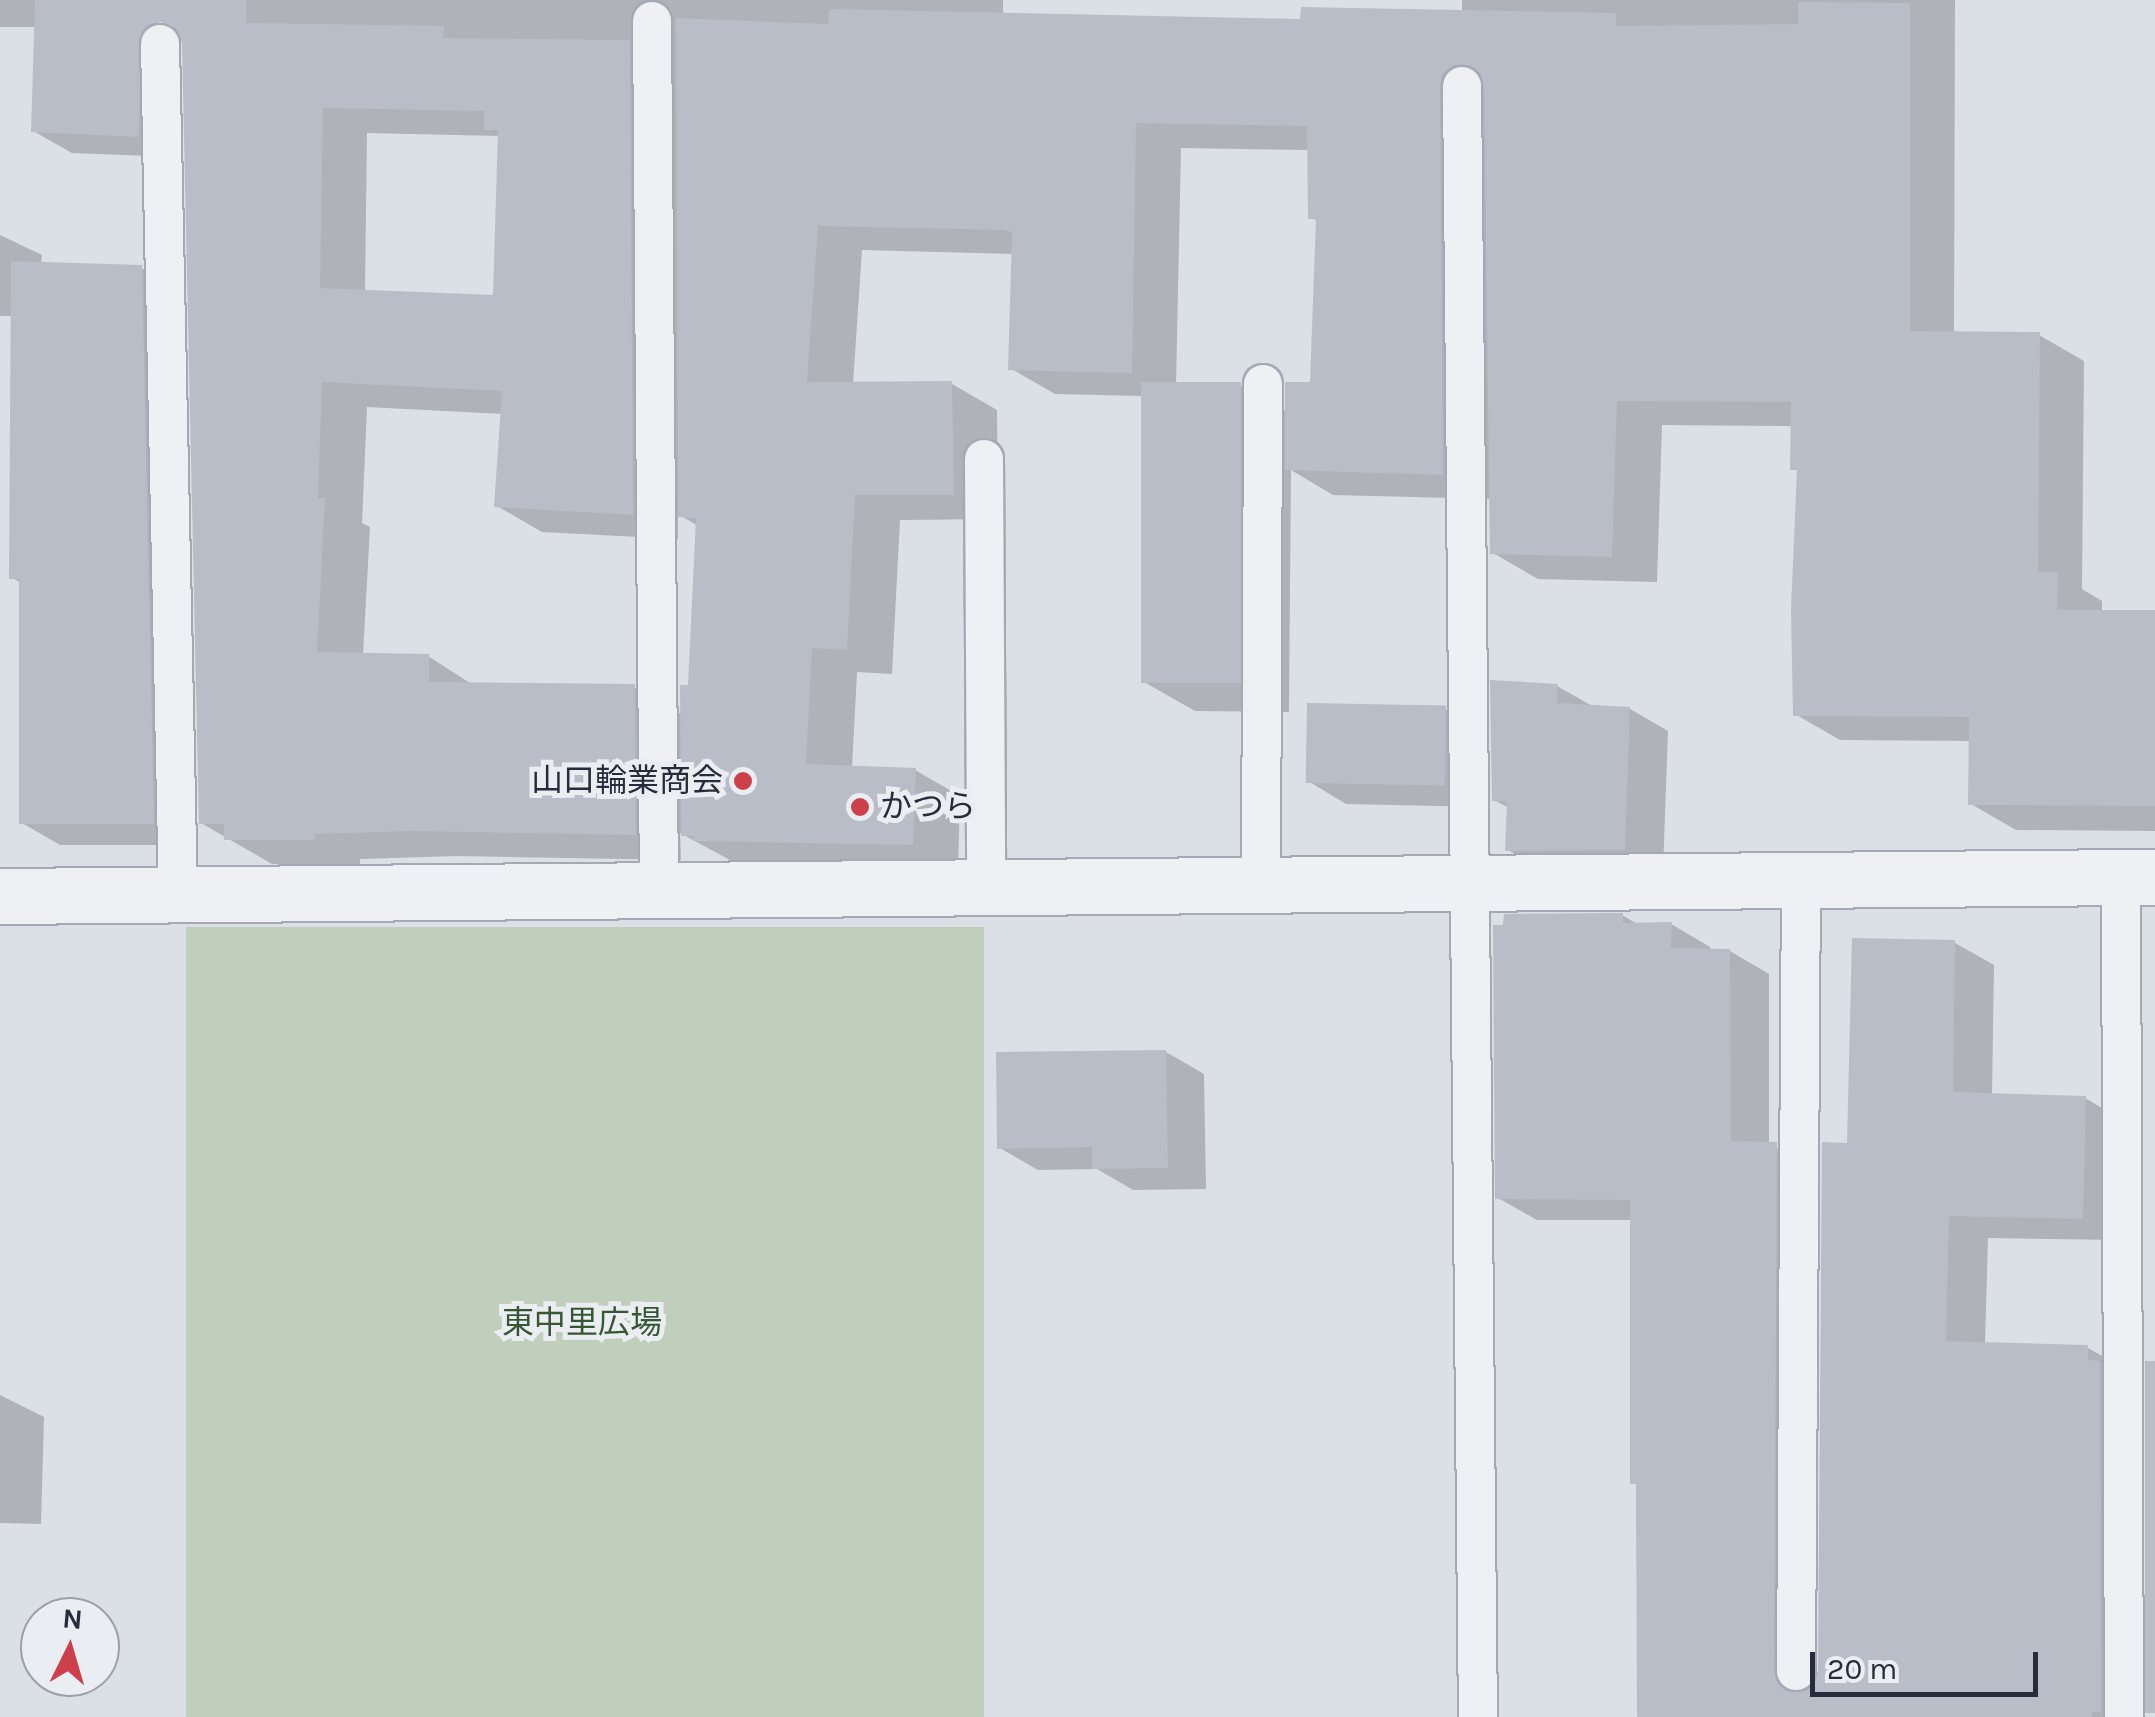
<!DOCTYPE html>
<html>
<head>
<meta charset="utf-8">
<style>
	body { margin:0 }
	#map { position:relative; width:2155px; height:1717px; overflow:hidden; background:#dbdfe6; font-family:Karla,"Noto Sans JP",sans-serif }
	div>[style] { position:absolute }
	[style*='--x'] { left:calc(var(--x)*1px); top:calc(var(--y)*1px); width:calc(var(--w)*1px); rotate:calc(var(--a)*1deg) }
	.green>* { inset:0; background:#c0cfbc; transform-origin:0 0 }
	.shadow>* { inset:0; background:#0003; transform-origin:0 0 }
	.building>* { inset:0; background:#b9bdc8; transform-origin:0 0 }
	.roads { filter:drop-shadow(2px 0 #a5a9b3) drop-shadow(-2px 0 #a5a9b3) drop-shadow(0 2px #a5a9b3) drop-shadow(0 -2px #a5a9b3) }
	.service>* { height:38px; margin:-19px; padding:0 19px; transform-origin:19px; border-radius:19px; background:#eef0f4 }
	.minor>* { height:55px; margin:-27.5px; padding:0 27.5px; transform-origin:27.5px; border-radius:27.5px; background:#eef0f4 }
	.dots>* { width:28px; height:28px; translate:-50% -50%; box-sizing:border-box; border:5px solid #eaeef3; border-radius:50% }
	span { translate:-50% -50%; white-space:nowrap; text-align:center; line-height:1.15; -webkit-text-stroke:10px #eaeef3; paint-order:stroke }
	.poi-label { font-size:32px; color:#262c3b }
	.right { translate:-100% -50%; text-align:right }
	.left { translate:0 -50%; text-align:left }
	.park-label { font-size:32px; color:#375733 }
	.north { position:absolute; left:20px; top:1597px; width:100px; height:100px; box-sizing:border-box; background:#eaeef3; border:2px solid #9ca0a9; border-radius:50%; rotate:5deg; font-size:28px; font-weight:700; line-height:40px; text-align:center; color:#262c3b }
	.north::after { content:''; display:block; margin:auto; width:35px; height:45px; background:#cc3f4b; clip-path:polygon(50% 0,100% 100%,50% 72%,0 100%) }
	.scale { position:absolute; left:1810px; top:1652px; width:228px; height:45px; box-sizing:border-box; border:5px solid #262c3b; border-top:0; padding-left:12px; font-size:30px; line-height:35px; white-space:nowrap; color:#262c3b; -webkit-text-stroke:8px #eaeef3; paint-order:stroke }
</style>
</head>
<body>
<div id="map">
	<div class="green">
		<i style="left:984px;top:927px;width:790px;height:798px;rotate:90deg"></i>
	</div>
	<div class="shadow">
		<i style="left:0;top:0;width:68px;height:27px"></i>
		<i style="clip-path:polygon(evenodd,176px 0,1003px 0,1003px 14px,1303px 21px,1462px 13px,1462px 0,1955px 0,1954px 334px,2039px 335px,2084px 361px,2082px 589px,2102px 601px,2102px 613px,2155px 613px,2155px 831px,2016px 830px,1971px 804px,1971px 741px,1840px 740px,1795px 714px,1800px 472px,1793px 468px,1793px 426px,1662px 425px,1657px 582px,1538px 579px,1493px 553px,1492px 499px,1333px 495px,1291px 470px,1289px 712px,1195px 711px,1144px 682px,1143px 396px,1055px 394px,1010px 368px,1014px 254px,862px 250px,853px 384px,952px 384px,997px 410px,998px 519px,900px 520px,892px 674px,857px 672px,852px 768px,915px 770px,960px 796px,958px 870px,741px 866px,680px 833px,681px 860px,457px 856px,360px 859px,360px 865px,272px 864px,201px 823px,185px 43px,176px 0,367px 133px,500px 136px,495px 298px,365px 292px,367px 133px,176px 0,1181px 148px,1310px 150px,1311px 217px,1319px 222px,1313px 384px,1288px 412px,1240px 385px,1176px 385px,1181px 148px,176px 0,367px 407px,503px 414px,497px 506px,542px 532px,678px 539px,678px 514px,698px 526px,690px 688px,683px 715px,634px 687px,473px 685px,428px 656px,363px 655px,370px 527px,362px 523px,367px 407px)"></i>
		<i style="clip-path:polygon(138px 40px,177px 62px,177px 157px,72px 153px,33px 131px)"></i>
		<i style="clip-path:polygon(0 235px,42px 255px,41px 264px,141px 268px,180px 290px,192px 845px,60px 845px,22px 823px,21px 583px,11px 577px,13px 316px,0 316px)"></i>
		<i style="clip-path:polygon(1557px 686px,1594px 707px,1630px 709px,1668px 731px,1663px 871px,1546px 872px,1508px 850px,1509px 808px,1494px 800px)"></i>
		<i style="clip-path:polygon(1445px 709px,1483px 731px,1484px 807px,1346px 804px,1308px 781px)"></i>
		<i style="clip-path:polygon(1622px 915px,1639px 925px,1671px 924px,1710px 947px,1710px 951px,1730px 951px,1769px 974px,1769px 1144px,1815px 1167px,1812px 1688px,1821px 1672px,1849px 1145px,1955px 943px,1994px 965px,1992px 1095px,2085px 1098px,2124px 1121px,2122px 1240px,1988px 1238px,1985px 1345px,2088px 1348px,2127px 1370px,2140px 1717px,1639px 1717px,1633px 1220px,1537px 1220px,1498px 1198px)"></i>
		<i style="clip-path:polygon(1166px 1052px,1204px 1074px,1206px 1189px,1133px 1190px,1097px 1169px,1038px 1170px,1000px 1148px)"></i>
		<i style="clip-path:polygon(0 1395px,44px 1417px,41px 1524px,0 1523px)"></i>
	</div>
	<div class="building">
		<i style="clip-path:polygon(evenodd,35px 0,246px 0,246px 23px,444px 26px,443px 38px,630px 40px,633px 515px,494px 507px,502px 391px,322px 382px,318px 498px,325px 498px,317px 652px,429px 654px,429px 682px,635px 684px,636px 835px,410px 831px,315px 834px,315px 840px,224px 840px,224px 824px,199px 824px,182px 43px,172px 25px,160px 22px,140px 34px,139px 137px,31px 132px,35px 0,323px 108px,484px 111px,484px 130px,498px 130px,493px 295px,320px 288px,323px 108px)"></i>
		<i style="clip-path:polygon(1798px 2px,1910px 3px,1910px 331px,2040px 332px,2038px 572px,2058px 572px,2057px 610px,2155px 610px,2155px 806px,1968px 805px,1969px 717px,1793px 716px,1791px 609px,1797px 470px,1790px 470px,1791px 402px,1617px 401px,1612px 557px,1490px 554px,1484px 86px,1474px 67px,1461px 64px,1443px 74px,1440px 86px,1443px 475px,1285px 470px,1285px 382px,1310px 382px,1316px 219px,1308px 219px,1307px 126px,1136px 123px,1132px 373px,1008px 370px,1012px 233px,1006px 230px,818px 226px,807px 382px,952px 381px,954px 495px,855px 495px,847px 650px,812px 648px,806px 764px,916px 768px,913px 845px,693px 841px,693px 836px,681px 836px,680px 685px,688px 685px,696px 518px,678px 517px,676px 18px,828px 24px,829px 9px,1300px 19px,1301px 7px,1616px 13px,1616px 26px,1798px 24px)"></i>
		<i style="clip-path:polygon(11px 261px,142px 265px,154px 824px,19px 824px,19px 579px,9px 579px)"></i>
		<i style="left:1141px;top:382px;width:100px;height:301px"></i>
		<i style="clip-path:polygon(1490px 680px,1558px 684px,1557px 703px,1630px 707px,1625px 850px,1505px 851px,1507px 802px,1492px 801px)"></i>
		<i style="left:1307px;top:703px;width:139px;height:80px;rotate:1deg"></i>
		<i style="clip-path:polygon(1623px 913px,1623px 923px,1672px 922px,1671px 948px,1730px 949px,1731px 1141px,1777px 1142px,1774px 1671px,1786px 1691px,1808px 1690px,1818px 1671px,1822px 1142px,1847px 1143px,1852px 938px,1955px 940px,1953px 1092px,2086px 1096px,2083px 1219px,1949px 1216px,1946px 1341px,2088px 1345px,2088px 1360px,2100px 1361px,2101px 1712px,2092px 1712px,2092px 1717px,1637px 1717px,1636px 1484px,1630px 1484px,1630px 1200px,1495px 1199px,1493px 925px,1503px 925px,1504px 914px)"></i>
		<i style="clip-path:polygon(1166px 1050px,1168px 1168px,1092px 1169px,1092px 1147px,997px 1149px,996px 1052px)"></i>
		<i style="left:2145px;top:1361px;width:10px;height:352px"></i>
	</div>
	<div class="roads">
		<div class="service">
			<i style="--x:652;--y:21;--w:872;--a:89.54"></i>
			<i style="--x:160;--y:44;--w:853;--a:88.79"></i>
			<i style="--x:1462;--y:86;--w:1631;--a:89.44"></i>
			<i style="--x:984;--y:459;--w:430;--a:89.7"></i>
			<i style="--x:2121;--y:877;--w:840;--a:89.8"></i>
			<i style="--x:1261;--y:885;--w:501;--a:-89.77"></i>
			<i style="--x:1796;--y:1671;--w:791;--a:-89.64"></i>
		</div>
		<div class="minor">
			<i style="--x:0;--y:896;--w:2155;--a:-0.51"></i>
		</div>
	</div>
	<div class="dots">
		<i style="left:743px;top:781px;background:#cc3f4b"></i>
		<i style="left:860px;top:807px;background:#cc3f4b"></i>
	</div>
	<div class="poi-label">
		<span class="right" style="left:723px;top:781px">山口輪業商会</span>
		<span class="left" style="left:880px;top:807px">かつら</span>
	</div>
	<div class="park-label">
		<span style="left:582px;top:1323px">東中里広場</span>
	</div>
	<div class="north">N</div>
	<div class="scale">20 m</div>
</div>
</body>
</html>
